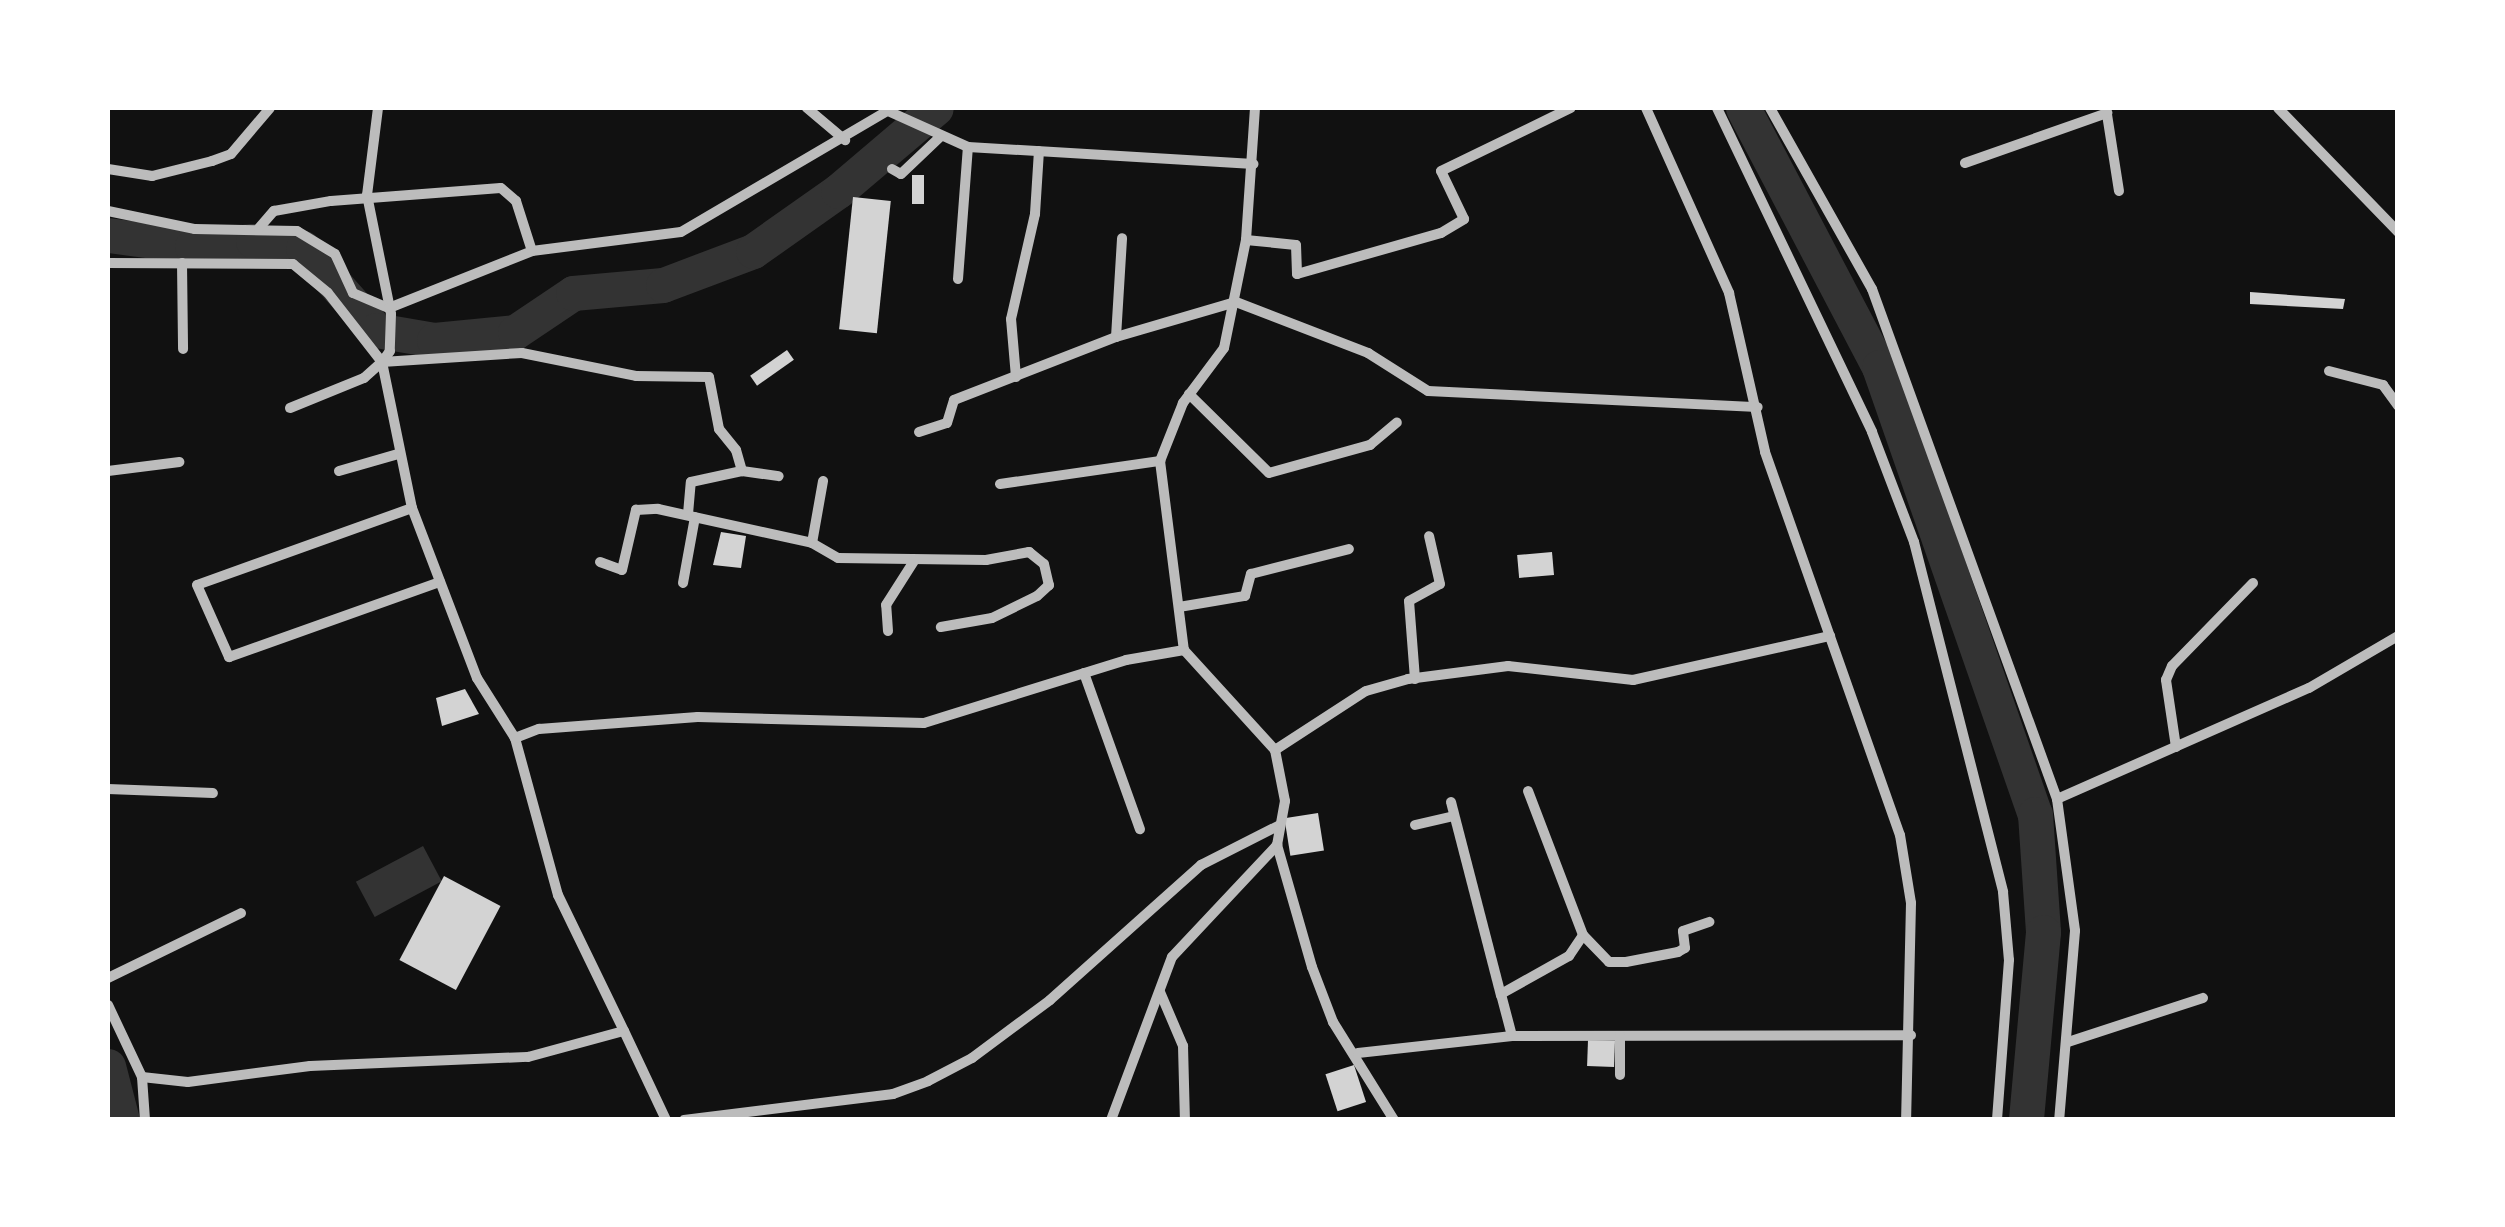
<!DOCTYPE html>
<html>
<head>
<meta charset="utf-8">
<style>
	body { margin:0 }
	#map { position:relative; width:2505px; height:1227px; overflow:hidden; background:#111; font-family:Commissioner,sans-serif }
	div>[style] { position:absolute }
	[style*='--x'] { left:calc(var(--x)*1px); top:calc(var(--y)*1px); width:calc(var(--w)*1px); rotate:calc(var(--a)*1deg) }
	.water>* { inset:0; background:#333; transform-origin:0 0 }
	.river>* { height:35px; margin:-17.5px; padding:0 17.5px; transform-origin:17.5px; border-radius:17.5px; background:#333 }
	.building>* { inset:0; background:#d3d3d3; transform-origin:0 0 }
	.minor>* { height:10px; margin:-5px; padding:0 5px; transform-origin:5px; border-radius:5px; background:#bcbcbc }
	span { translate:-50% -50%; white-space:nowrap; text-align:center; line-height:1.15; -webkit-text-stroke:9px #fff; paint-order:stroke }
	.frame { position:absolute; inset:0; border:110px solid #fff; pointer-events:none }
</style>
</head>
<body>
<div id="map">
	<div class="water">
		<i style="left:423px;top:846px;width:40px;height:76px;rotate:62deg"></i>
	</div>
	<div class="river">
		<i style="--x:1743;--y:108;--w:293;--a:62.3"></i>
		<i style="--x:1879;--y:367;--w:473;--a:70.8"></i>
		<i style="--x:2035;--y:814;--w:118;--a:86.1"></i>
		<i style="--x:2043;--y:932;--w:189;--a:95.2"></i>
		<i style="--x:108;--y:235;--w:85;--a:7.5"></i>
		<i style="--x:192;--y:246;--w:61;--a:-4.7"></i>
		<i style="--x:253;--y:241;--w:50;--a:8"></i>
		<i style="--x:303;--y:248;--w:110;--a:48.3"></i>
		<i style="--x:376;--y:330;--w:59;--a:9.8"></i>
		<i style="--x:434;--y:340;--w:81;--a:-5.6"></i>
		<i style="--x:515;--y:332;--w:70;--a:-33.9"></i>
		<i style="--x:573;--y:293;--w:90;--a:-5.1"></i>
		<i style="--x:663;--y:285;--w:96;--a:-20.7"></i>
		<i style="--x:753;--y:251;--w:104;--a:-35.2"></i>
		<i style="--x:838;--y:191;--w:128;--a:-40.3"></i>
		<i style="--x:108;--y:1066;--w:56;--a:75.5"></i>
	</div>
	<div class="building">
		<i style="left:912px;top:175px;width:12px;height:29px"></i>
		<i style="left:853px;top:197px;width:38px;height:133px;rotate:6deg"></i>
		<i style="clip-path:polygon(2250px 292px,2345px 299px,2343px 309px,2250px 304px)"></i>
		<i style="left:787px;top:350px;width:12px;height:45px;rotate:55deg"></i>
		<i style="clip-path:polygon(721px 532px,746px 536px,741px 568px,713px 565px)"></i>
		<i style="left:1552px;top:552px;width:23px;height:35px;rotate:85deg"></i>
		<i style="clip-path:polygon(465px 689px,479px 714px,442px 726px,436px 698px)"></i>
		<i style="left:1318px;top:813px;width:38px;height:34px;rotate:81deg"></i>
		<i style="left:444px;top:876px;width:64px;height:95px;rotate:28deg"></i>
		<i style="left:1588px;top:1040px;width:27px;height:26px;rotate:2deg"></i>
		<i style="left:1354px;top:1065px;width:39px;height:30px;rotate:72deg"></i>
	</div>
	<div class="minor">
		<i style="--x:378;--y:108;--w:88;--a:97.2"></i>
		<i style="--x:367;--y:195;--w:121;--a:78.6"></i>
		<i style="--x:391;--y:314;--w:37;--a:92"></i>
		<i style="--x:390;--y:351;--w:14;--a:126"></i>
		<i style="--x:382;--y:362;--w:149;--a:78.4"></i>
		<i style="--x:412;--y:508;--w:182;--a:69.1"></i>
		<i style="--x:477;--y:678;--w:71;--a:57.7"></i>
		<i style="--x:515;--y:738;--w:163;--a:74.7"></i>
		<i style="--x:558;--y:895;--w:151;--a:64.1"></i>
		<i style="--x:807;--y:108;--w:50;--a:40.1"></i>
		<i style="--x:1255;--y:108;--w:132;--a:93.9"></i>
		<i style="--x:1246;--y:240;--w:110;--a:101.5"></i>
		<i style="--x:1224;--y:348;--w:69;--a:126.7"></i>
		<i style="--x:1183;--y:403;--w:62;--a:111.6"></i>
		<i style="--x:1160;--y:461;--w:191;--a:82.8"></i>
		<i style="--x:1184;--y:650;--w:135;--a:47.7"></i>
		<i style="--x:1275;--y:750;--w:52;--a:78.9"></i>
		<i style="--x:1285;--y:801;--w:45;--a:100.3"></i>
		<i style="--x:1277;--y:845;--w:127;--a:74"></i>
		<i style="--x:1312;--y:967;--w:59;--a:69.1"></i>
		<i style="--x:1333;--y:1022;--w:115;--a:58.1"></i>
		<i style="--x:1646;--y:108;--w:203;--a:65.8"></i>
		<i style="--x:1729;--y:293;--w:163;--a:77.2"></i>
		<i style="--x:1765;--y:452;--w:406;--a:70.6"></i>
		<i style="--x:1900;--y:835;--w:69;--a:80.8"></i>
		<i style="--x:1911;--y:903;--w:217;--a:91.3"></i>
		<i style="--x:1717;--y:108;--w:359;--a:64.4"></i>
		<i style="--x:1872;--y:432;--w:118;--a:69.1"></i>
		<i style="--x:1914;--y:542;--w:361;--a:75.7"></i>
		<i style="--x:2003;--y:892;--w:68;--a:85"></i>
		<i style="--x:2009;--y:960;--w:160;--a:94.3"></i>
		<i style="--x:1770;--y:108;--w:208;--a:60.6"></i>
		<i style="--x:1872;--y:289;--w:543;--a:70.06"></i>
		<i style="--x:2057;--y:799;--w:133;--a:82.2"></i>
		<i style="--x:2075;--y:931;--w:190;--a:94.8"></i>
		<i style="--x:2106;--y:108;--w:84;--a:81.1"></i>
		<i style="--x:2278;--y:108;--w:173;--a:45.9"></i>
		<i style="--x:888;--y:111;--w:88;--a:24.2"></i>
		<i style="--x:968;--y:147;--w:286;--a:3.4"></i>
		<i style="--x:1965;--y:163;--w:151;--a:-19.4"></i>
		<i style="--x:108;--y:169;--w:45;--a:9"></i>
		<i style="--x:152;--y:176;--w:62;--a:-14"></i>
		<i style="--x:212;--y:161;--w:20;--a:-20"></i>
		<i style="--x:231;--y:154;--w:60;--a:-49.7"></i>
		<i style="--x:892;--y:169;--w:10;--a:29"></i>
		<i style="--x:901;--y:174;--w:55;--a:-43.5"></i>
		<i style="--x:108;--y:211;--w:89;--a:11.7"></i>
		<i style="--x:195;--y:229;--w:102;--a:1.1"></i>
		<i style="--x:297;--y:231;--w:44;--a:31.2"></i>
		<i style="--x:335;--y:254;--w:43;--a:65.2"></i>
		<i style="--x:353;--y:293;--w:39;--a:23"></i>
		<i style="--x:389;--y:308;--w:154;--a:-21.7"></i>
		<i style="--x:532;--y:251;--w:150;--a:-7.3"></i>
		<i style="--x:681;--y:232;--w:245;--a:-30.4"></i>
		<i style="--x:259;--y:228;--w:23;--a:-49"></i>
		<i style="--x:274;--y:211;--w:58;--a:-10"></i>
		<i style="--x:331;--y:201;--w:170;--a:-4.4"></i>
		<i style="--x:501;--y:188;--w:20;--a:41"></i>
		<i style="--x:516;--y:201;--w:52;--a:72.3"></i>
		<i style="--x:1246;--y:240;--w:50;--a:5.7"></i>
		<i style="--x:1296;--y:245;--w:29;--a:88"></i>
		<i style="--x:1297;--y:274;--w:150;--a:-15.9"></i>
		<i style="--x:1441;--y:233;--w:27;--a:-31"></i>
		<i style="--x:1464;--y:219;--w:53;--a:-115.6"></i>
		<i style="--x:1441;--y:171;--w:144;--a:-25.9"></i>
		<i style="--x:108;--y:263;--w:185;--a:0.3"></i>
		<i style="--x:293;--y:264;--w:45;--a:39.6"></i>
		<i style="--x:328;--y:293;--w:88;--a:52"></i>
		<i style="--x:382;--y:362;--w:140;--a:-3.7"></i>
		<i style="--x:522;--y:353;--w:116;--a:11.4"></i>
		<i style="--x:636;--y:376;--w:73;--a:0.8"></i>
		<i style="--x:709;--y:377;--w:53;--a:79.1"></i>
		<i style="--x:719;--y:429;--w:27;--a:51"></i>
		<i style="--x:736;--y:450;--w:22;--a:74"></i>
		<i style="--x:742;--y:471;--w:37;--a:8"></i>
		<i style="--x:182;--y:263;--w:86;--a:89.3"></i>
		<i style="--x:958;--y:279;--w:132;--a:-85.7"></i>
		<i style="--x:1116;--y:337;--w:99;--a:-86.5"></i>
		<i style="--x:2329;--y:371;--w:56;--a:14.5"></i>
		<i style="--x:2383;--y:385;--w:26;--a:54"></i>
		<i style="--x:1016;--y:377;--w:58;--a:-94.9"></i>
		<i style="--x:1011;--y:319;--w:108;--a:-77.1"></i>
		<i style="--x:1035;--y:214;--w:63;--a:-86.4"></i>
		<i style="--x:1189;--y:394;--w:112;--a:44.6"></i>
		<i style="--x:1269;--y:473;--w:105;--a:-15.5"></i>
		<i style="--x:1370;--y:445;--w:35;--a:-40"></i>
		<i style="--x:290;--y:408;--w:80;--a:-22.1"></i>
		<i style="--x:364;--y:378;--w:24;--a:-42"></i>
		<i style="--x:919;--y:432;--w:29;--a:-18"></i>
		<i style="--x:947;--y:423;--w:24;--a:-73"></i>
		<i style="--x:954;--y:400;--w:174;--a:-21.3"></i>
		<i style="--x:1116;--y:337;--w:125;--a:-16.3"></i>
		<i style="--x:1236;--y:302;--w:142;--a:21.1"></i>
		<i style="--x:1368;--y:353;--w:71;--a:32.3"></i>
		<i style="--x:1428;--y:391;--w:330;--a:2.8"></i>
		<i style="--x:108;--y:471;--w:72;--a:-7.2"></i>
		<i style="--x:339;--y:471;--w:61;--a:-16.1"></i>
		<i style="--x:1000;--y:484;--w:162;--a:-8.2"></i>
		<i style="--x:412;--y:508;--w:228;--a:160.3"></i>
		<i style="--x:197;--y:585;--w:79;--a:66"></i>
		<i style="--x:229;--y:657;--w:224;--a:-19.6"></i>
		<i style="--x:688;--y:514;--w:32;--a:-85"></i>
		<i style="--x:691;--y:482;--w:52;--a:-12.2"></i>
		<i style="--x:812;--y:543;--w:63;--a:-79.9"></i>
		<i style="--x:600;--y:562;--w:23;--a:20"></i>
		<i style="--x:622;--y:570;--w:62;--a:-76.9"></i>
		<i style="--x:636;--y:510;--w:22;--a:-3"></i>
		<i style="--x:658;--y:509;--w:158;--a:12.4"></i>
		<i style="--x:812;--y:543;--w:30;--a:30"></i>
		<i style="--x:838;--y:558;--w:148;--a:0.8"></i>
		<i style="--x:986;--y:560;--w:44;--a:-10.5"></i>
		<i style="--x:1029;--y:552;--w:19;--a:39"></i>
		<i style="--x:1044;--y:564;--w:22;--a:77"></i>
		<i style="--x:1049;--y:585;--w:16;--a:137"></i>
		<i style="--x:1037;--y:596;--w:50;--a:153.9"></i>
		<i style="--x:992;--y:618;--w:52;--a:170"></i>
		<i style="--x:683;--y:583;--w:67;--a:-79.7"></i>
		<i style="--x:1179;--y:607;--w:67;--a:-9.5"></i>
		<i style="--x:1245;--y:596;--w:23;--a:-75"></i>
		<i style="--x:1251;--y:574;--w:101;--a:-14.3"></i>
		<i style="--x:888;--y:631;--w:26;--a:-94"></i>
		<i style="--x:886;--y:605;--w:52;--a:-57.5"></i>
		<i style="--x:1084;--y:673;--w:166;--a:70.3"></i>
		<i style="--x:1415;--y:679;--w:78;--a:-94.4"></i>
		<i style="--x:1409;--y:601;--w:35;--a:-29"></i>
		<i style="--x:1440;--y:584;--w:49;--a:-102.9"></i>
		<i style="--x:515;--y:738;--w:26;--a:-21"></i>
		<i style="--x:539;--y:729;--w:159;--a:-4.3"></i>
		<i style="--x:698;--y:717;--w:226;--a:1.5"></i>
		<i style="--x:924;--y:723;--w:212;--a:-17.3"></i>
		<i style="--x:1126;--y:660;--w:59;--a:-9.8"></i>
		<i style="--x:2176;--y:747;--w:68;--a:-98.5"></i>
		<i style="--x:2166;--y:680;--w:15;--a:-67"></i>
		<i style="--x:2172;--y:666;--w:116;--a:-45.7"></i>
		<i style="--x:1275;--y:750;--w:108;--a:-33"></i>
		<i style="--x:1366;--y:691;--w:44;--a:-15.9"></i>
		<i style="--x:1408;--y:679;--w:101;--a:-7.4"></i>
		<i style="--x:1508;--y:666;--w:126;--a:6.4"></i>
		<i style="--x:1633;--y:680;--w:202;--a:-12.6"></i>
		<i style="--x:108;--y:789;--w:105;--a:2.2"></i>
		<i style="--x:2057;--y:799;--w:275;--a:-23.8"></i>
		<i style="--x:2309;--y:688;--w:103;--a:-30.3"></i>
		<i style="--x:1451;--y:802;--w:200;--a:75.5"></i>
		<i style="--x:1415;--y:825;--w:40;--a:-13"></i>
		<i style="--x:1583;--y:935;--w:37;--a:46"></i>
		<i style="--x:1609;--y:962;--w:17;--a:0"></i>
		<i style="--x:1626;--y:962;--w:53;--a:-10.9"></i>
		<i style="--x:1678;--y:952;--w:8;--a:-30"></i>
		<i style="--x:1685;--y:948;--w:17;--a:-97"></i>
		<i style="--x:1683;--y:931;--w:28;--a:-19"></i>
		<i style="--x:108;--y:978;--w:148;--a:-26"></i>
		<i style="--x:1160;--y:992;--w:59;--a:66.9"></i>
		<i style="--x:1183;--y:1046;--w:74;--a:88.5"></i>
		<i style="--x:108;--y:1005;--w:80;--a:64.7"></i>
		<i style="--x:142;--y:1077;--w:46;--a:6.2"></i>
		<i style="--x:188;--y:1082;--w:123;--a:-7.5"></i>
		<i style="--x:310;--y:1066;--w:218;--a:-2.4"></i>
		<i style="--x:528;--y:1057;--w:99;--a:-15.2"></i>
		<i style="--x:624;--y:1031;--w:98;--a:64.7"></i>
		<i style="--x:1512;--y:1036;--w:43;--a:-104.7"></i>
		<i style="--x:1501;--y:994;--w:78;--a:-29.2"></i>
		<i style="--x:1569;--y:956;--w:25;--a:-56"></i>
		<i style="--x:1583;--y:935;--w:154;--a:-110.9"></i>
		<i style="--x:2068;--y:1042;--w:142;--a:-18.1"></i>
		<i style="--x:1358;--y:1053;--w:155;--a:-6.3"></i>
		<i style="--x:1512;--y:1036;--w:399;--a:-0.1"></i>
		<i style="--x:1620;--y:1075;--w:39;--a:-90"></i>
		<i style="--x:142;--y:1077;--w:43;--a:86"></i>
		<i style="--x:684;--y:1120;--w:211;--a:-7.1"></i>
		<i style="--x:893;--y:1094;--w:37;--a:-20"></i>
		<i style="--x:928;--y:1081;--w:50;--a:-27.6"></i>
		<i style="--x:972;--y:1058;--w:97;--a:-36.6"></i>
		<i style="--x:1050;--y:1000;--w:203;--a:-41.8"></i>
		<i style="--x:1201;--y:865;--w:86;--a:-26.9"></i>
		<i style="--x:1111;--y:1120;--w:174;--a:-69.5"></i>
		<i style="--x:1172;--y:957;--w:154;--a:-46.8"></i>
	</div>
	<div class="frame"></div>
</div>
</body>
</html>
